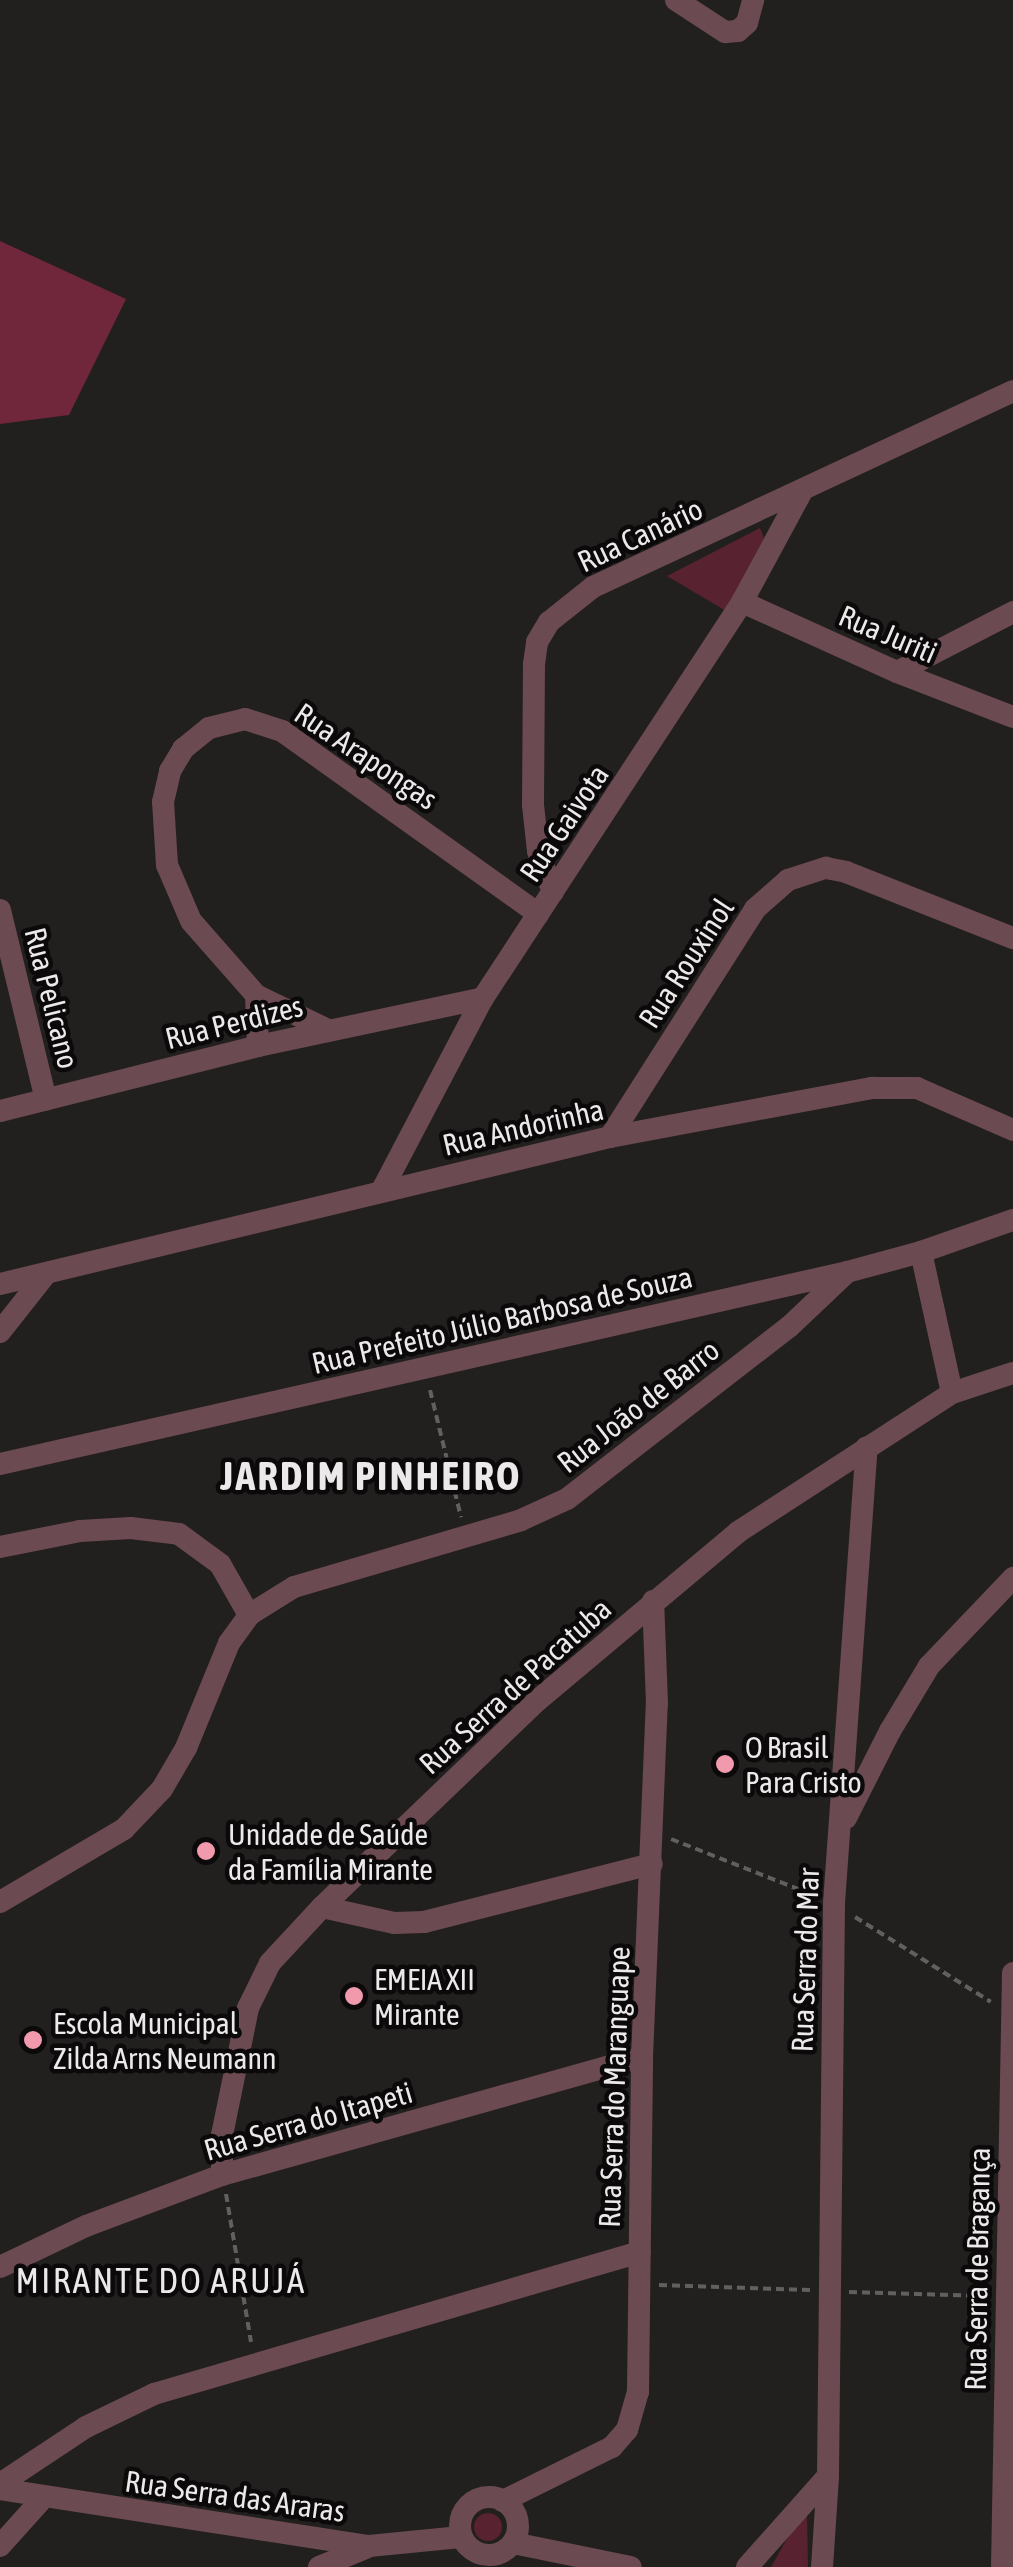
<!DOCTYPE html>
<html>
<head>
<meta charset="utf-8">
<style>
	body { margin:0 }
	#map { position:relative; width:1013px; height:2567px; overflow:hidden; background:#221f1f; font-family:"Asap Condensed",sans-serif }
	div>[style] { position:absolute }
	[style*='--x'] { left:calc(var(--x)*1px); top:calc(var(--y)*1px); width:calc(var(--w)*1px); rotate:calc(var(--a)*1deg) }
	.green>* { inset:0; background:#582230 }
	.round { border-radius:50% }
	.forest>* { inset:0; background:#70263b }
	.path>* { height:4px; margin-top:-2px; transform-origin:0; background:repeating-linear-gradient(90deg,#615f5f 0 8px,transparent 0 13px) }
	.street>* { height:22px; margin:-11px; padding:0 11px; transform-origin:11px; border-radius:11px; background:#6c4a51 }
	.street>.ring { margin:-11px; padding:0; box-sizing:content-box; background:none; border:22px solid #6c4a51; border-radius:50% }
	.dots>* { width:28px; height:28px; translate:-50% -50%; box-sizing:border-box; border:5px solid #0b0909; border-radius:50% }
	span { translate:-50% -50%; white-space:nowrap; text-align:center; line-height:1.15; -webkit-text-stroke:9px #0b0909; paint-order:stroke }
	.street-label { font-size:30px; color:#ebe9e9 }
	.poi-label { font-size:30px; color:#ebe9e9 }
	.left { translate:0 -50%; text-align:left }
	.quarter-label { font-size:35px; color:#ebe9e9; letter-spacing:2.5px }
	.district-label { font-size:40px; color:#ebe9e9; font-weight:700; letter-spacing:2.5px }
</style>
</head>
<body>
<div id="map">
	<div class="green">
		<i style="clip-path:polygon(760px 528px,764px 538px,726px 611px,667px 576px)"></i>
		<i style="clip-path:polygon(807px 2513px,808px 2567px,771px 2567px,801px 2514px)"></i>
		<i class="round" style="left:474px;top:2513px;width:28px;height:28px"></i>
	</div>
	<div class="forest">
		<i style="clip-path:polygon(0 241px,126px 299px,69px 415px,0 424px)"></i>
	</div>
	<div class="path">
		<i style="--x:430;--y:1390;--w:131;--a:76.3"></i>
		<i style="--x:671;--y:1839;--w:156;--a:21.5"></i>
		<i style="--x:855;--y:1917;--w:160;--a:32"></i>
		<i style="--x:226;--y:2194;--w:150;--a:80.4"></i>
		<i style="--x:659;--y:2285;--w:151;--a:1.9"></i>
		<i style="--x:849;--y:2292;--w:136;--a:1.7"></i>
	</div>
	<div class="street">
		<i style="--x:676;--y:0;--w:59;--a:33.1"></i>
		<i style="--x:725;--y:32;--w:13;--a:-4"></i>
		<i style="--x:738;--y:31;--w:12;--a:-42"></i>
		<i style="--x:747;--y:23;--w:24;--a:-75"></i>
		<i style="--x:742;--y:602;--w:170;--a:24.3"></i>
		<i style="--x:897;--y:672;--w:124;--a:21.2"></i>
		<i style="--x:897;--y:672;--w:131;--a:-27.3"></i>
		<i style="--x:553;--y:892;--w:44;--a:-110.1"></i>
		<i style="--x:538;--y:851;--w:46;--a:-96.2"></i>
		<i style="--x:533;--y:805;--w:141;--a:-89.6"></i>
		<i style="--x:534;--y:664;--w:22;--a:-82"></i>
		<i style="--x:537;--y:642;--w:23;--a:-59"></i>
		<i style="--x:549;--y:622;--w:56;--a:-38.5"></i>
		<i style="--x:593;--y:587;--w:463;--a:-25"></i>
		<i style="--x:0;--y:910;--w:195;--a:76.4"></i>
		<i style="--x:256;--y:995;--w:51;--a:87.8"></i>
		<i style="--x:328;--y:1030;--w:80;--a:-154.1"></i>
		<i style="--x:256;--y:995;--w:98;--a:-131.3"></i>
		<i style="--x:191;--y:921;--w:61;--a:-113.2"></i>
		<i style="--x:167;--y:865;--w:63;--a:-93.6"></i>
		<i style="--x:163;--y:802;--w:32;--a:-77"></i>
		<i style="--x:170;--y:771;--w:26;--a:-59"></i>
		<i style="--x:183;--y:749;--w:33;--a:-39"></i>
		<i style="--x:209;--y:728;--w:37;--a:-14"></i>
		<i style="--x:245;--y:719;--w:39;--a:18"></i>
		<i style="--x:282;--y:731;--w:315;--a:35.5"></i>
		<i style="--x:0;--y:1111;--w:266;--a:-14.1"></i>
		<i style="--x:258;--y:1046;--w:230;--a:-12"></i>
		<i style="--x:610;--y:1137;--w:270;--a:-57.5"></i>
		<i style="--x:755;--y:909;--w:44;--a:-41.3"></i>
		<i style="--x:788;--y:880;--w:40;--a:-18"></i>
		<i style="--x:826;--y:868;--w:20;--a:11"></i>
		<i style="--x:846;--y:872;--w:180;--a:21.6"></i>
		<i style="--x:382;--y:1190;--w:217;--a:-62.3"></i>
		<i style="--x:483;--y:998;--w:473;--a:-56.8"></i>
		<i style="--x:742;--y:602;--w:124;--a:-61.6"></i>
		<i style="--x:921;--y:1252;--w:144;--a:77.6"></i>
		<i style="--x:0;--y:1284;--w:627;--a:-13.55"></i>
		<i style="--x:610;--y:1137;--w:267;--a:-10.6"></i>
		<i style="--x:872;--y:1088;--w:45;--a:0"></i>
		<i style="--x:917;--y:1088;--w:105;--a:23.6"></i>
		<i style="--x:0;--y:1332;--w:73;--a:-51.7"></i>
		<i style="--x:0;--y:1464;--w:868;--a:-12.77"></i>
		<i style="--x:847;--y:1272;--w:77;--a:-15.1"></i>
		<i style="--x:921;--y:1252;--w:97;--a:-19.2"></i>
		<i style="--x:0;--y:1547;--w:82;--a:-11.3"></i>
		<i style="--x:80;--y:1531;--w:51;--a:-3.4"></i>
		<i style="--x:131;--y:1528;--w:48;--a:7.1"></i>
		<i style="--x:179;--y:1534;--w:51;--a:36.2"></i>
		<i style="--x:220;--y:1564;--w:59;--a:60.4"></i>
		<i style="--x:846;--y:1818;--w:97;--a:-63.2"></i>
		<i style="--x:890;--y:1731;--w:76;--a:-59"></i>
		<i style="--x:929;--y:1666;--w:122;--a:-46.3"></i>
		<i style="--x:0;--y:1902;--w:144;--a:-30.5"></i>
		<i style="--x:124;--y:1829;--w:55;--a:-46.5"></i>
		<i style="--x:162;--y:1789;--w:48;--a:-59.7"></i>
		<i style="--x:186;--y:1748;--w:113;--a:-67.7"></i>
		<i style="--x:229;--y:1643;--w:34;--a:-54"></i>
		<i style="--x:249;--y:1615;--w:53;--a:-31.9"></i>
		<i style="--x:294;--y:1587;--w:237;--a:-16.4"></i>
		<i style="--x:521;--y:1520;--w:51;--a:-24.5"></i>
		<i style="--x:567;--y:1499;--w:281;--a:-37.8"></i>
		<i style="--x:789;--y:1327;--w:80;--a:-43.5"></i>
		<i style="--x:322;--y:1907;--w:74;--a:12.5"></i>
		<i style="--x:394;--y:1923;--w:30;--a:-2"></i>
		<i style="--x:424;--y:1922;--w:235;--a:-14.3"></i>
		<i style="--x:222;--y:2175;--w:40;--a:-90"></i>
		<i style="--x:222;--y:2135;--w:130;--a:-78.4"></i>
		<i style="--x:248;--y:2008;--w:50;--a:-63.9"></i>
		<i style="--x:270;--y:1963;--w:76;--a:-47.1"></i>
		<i style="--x:322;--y:1907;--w:299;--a:-43.8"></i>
		<i style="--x:538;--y:1700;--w:261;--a:-40"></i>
		<i style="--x:738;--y:1532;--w:255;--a:-33"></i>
		<i style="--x:952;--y:1393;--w:64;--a:-18.2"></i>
		<i style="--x:0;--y:2267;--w:95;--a:-25.5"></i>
		<i style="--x:86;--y:2226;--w:145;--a:-20.6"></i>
		<i style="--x:222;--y:2175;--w:436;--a:-15.7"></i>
		<i style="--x:0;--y:2484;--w:103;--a:-33.5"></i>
		<i style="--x:86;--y:2427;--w:76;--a:-25.9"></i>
		<i style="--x:154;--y:2394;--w:506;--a:-16.29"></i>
		<i style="--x:0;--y:2489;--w:373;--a:8.8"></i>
		<i style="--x:369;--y:2546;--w:92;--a:-5.6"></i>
		<i class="ring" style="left:460px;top:2497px;width:36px;height:36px"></i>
		<i style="--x:503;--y:2501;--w:122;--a:-26.4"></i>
		<i style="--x:612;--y:2447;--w:23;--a:-49"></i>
		<i style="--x:627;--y:2430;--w:40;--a:-74"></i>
		<i style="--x:638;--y:2392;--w:335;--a:-89.3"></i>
		<i style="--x:642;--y:2057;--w:354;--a:-87.6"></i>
		<i style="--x:657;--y:1703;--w:102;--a:-92.2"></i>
		<i style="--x:513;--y:2543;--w:120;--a:11.5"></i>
		<i style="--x:0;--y:2546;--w:64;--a:-48.1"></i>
		<i style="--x:319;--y:2567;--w:51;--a:-22"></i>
		<i style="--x:747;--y:2567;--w:122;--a:-48.3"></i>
		<i style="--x:822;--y:2567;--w:91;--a:-86.2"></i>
		<i style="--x:828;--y:2476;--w:573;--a:-89.4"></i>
		<i style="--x:834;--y:1903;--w:457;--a:-85.9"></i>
		<i style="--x:1002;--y:2567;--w:594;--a:-88.94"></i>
	</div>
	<div class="dots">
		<i style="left:725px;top:1764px;background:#f29aad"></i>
		<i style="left:206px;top:1851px;background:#f29aad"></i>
		<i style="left:354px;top:1996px;background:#f29aad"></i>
		<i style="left:33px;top:2040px;background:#f29aad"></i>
	</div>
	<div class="street-label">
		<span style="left:640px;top:535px;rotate:-25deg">Rua Canário</span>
		<span style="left:888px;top:634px;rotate:23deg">Rua Juriti</span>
		<span style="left:366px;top:756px;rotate:34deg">Rua Arapongas</span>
		<span style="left:564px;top:823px;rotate:-56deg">Rua Gaivota</span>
		<span style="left:686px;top:963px;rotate:-57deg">Rua Rouxinol</span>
		<span style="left:52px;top:998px;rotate:76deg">Rua Pelicano</span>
		<span style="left:234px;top:1022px;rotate:-14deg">Rua Perdizes</span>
		<span style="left:523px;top:1127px;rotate:-13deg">Rua Andorinha</span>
		<span style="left:502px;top:1320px;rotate:-13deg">Rua Prefeito Júlio Barbosa de Souza</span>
		<span style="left:638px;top:1406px;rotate:-38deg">Rua João de Barro</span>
		<span style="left:515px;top:1686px;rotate:-42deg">Rua Serra de Pacatuba</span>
		<span style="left:805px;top:1960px;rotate:-88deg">Rua Serra do Mar</span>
		<span style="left:614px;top:2087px;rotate:-88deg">Rua Serra do Maranguape</span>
		<span style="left:308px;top:2121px;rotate:-16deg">Rua Serra do Itapeti</span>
		<span style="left:977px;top:2269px;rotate:-89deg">Rua Serra de Bragança</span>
		<span style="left:235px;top:2496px;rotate:8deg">Rua Serra das Araras</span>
	</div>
	<div class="poi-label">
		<span class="left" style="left:745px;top:1764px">O Brasil<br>Para Cristo</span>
		<span class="left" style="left:228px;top:1851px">Unidade de Saúde<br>da Família Mirante</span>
		<span class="left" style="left:374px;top:1996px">EMEIA XII<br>Mirante</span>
		<span class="left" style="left:53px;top:2040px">Escola Municipal<br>Zilda Arns Neumann</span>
	</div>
	<div class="quarter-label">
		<span style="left:161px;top:2280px">MIRANTE DO ARUJÁ</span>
	</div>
	<div class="district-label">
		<span style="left:371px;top:1476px">JARDIM PINHEIRO</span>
	</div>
</div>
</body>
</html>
